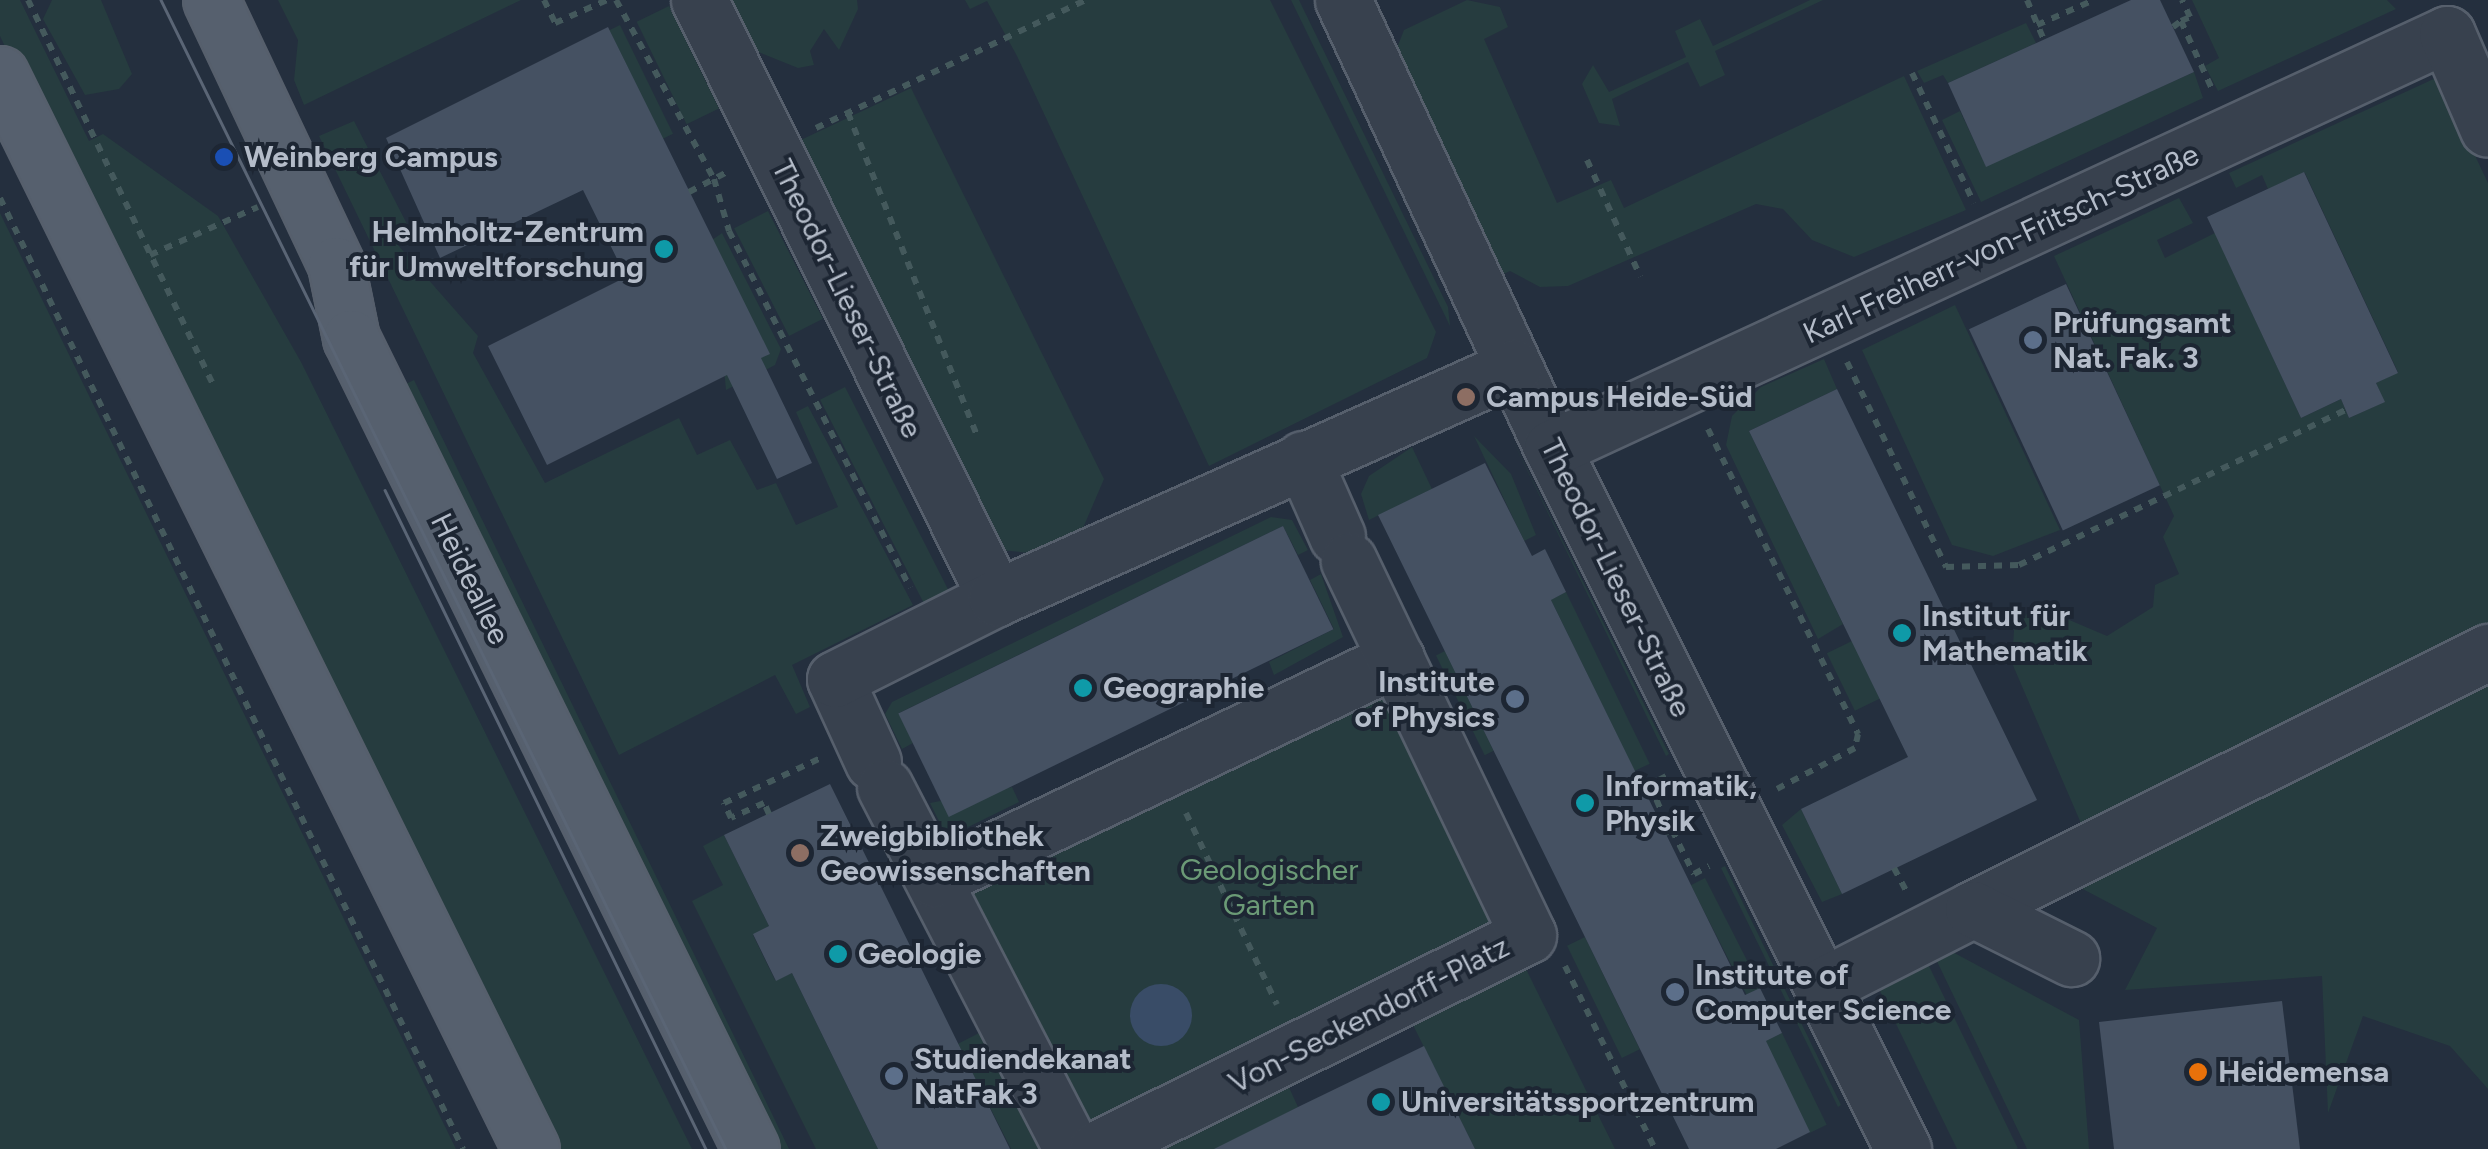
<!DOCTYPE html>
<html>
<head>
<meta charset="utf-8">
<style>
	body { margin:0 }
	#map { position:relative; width:2488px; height:1149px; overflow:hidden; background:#242f3e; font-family:Figtree,sans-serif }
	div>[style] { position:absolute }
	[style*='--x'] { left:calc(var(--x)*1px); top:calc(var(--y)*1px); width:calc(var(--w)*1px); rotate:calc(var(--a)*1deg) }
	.green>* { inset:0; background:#263c3f; transform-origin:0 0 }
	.water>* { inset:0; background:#394c67 }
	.round { border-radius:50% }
	.building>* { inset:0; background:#455162; transform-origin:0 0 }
	.path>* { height:6px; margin-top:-3px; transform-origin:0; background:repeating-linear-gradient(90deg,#44595c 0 8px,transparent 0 16px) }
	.roads { filter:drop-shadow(2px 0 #565f6c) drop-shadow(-2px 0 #565f6c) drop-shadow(0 2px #565f6c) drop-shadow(0 -2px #565f6c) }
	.minor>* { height:55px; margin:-27.5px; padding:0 27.5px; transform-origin:27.5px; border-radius:27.5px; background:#38414e }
	.major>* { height:55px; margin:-27.5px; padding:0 27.5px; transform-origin:27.5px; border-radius:27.5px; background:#56606e }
	.tram>* { height:2.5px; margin:-1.25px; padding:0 1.25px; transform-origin:1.25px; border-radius:1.25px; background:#5a6575 }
	.dots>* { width:28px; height:28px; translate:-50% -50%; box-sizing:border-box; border:5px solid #1d2633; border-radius:50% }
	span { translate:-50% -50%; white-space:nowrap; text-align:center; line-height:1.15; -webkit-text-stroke:8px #1d2633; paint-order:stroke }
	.poi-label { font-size:30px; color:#b4bcc9; font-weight:700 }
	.left { translate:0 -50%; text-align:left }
	.right { translate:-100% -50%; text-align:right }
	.street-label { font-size:30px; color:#b4bcc9 }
	.park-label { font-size:30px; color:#6b9a76 }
</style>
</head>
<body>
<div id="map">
	<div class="green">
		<i style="clip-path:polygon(0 0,20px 0,89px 141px,103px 134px,218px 216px,301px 362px,692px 1149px,546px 1149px,162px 380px,0 36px)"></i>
		<i style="clip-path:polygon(52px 0,101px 0,132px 74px,119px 89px,85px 95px,43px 19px)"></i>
		<i style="clip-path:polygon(278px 0,521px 0,304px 105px,294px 80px,298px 40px)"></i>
		<i style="clip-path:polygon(732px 0,857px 0,858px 9px,839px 50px,824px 29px,810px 51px,814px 65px,798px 68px,751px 49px)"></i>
		<i style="clip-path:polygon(965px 0,1270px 0,1436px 332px,1427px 358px,1209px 466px,1017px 56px,987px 1px,970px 9px)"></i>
		<i style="clip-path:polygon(1291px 0,1299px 0,1448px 307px,1450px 326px)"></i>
		<i style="clip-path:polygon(1467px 0,1500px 7px,1508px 27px,1484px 39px,1557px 203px,1611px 180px,1624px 208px,1904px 76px,1966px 210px,1854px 257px,1812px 240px,1783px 209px,1756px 204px,1568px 286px,1540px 287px,1510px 271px,1497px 277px,1395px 53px,1404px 30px)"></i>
		<i style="clip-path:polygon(1810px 0,1823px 0,1715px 51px,1725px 75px,1700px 87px,1688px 62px,1612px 99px,1620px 126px,1599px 123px,1582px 84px,1593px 65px,1609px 92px,1686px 57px,1675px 31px,1700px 19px,1713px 46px)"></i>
		<i style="clip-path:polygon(2192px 0,2387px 0,2396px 9px,2218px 91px,2205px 66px,2219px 58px)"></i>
		<i style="left:669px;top:6px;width:114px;height:36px;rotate:64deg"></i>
		<i style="clip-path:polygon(2026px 23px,2036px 43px,1948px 83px,1943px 75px,1924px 83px,1917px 71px)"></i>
		<i style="left:620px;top:25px;width:121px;height:12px;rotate:64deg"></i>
		<i style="clip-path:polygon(2194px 72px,2203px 98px,1981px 202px,1942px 120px,1960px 111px,1986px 166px)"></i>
		<i style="clip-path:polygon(2438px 77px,2488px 183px,2488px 641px,2086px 835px,2012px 663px,2014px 630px,2034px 605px,2107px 636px,2153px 607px,2155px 585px,2179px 574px,2163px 537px,2174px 516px,2054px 256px,2179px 198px,2193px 223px,2157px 240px,2165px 258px,2215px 233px,2301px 418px,2341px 399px,2349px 418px,2384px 402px,2376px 383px,2398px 372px,2305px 173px,2268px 189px,2262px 175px,2236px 188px,2229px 173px)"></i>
		<i style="clip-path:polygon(911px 88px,1104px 479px,1083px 528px,1029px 553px,1001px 550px,788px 146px)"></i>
		<i style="clip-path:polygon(354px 121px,407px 224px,397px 244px,478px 336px,473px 353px,545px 483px,679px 418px,697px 455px,730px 440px,757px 490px,776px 483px,796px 525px,838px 507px,796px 412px,808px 406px,913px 605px,792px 665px,810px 707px,796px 714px,775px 675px,619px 755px,319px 136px)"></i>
		<i style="left:768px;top:211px;width:121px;height:38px;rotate:63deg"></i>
		<i style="clip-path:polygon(0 213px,456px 1149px,0 1149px)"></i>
		<i style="clip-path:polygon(722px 233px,781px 349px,775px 365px,726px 390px,712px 240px)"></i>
		<i style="clip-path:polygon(1955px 305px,2060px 530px,1993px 556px,1952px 545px,1862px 350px)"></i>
		<i style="clip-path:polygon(1824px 359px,1837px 389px,1749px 431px,1843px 624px,1818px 639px,1726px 445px,1732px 416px,1761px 387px)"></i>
		<i style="left:414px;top:380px;width:856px;height:50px;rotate:64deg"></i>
		<i style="left:845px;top:387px;width:228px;height:28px;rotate:63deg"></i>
		<i style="clip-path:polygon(1509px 433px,1669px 754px,1666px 756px)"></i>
		<i style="clip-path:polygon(1474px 436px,1511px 474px,1536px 535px,1524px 541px)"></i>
		<i style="clip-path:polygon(1412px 447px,1432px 489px,1369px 520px,1361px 494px,1369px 476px)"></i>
		<i style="clip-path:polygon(1271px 517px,1292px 520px,1308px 550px,1298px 555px,1283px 526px,899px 713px,913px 743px,902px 749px,885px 714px,892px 702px)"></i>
		<i style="clip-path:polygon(1321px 574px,1343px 637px,1274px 675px,1269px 662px,1334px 629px,1310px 580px)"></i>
		<i style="left:1566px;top:592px;width:191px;height:17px;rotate:64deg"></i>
		<i style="left:1852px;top:641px;width:64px;height:28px;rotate:64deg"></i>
		<i style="left:1445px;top:651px;width:111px;height:10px;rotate:64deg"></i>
		<i style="clip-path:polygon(2488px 663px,2488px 1089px,2450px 1046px,2363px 1016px,2328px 1113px,2322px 976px,2125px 990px,2157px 928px,2056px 875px)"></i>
		<i style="clip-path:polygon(1379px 692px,1397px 703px,1495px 906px,1490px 933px,1096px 1124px,1083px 1120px,969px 895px,973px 883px)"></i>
		<i style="clip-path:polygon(1012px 787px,1019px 802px,960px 831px,943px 829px,930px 803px)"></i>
		<i style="clip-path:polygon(1801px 809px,1842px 894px,1822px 902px,1782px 825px)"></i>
		<i style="clip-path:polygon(724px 835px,769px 926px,753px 935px,775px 980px,792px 973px,878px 1149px,816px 1149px,692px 901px,723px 885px,703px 846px)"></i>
		<i style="clip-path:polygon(1725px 866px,1841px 1105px,1838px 1107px,1721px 868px)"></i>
		<i style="left:1705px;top:878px;width:123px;height:16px;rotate:63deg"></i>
		<i style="left:1585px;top:937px;width:125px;height:20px;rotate:64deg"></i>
		<i style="clip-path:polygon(1947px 949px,2079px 1020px,2089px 1149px,2027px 1149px,1933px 953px)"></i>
		<i style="left:1928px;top:964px;width:205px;height:55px;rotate:64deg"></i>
		<i style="clip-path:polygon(1525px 967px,1615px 1149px,1475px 1149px,1410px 1019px)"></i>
		<i style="left:979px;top:1033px;width:130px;height:24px;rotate:63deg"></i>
		<i style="left:1782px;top:1033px;width:102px;height:19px;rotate:64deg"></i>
		<i style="clip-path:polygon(1286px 1081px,1298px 1107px,1221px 1149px,1149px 1149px)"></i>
	</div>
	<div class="water">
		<i class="round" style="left:1130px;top:984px;width:62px;height:62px"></i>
	</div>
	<div class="building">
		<i style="clip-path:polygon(2131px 0,2160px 0,2194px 72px,1986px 167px,1948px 83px)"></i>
		<i style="clip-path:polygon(608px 27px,770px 354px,761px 358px,812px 463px,777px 479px,727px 375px,547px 465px,488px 346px,626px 277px,583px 190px,440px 258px,386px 138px)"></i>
		<i style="clip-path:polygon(2304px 172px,2398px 373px,2376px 383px,2385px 402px,2349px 418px,2341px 399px,2301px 418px,2207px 217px)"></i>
		<i style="left:2066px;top:284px;width:222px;height:107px;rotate:65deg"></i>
		<i style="clip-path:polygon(1837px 389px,2037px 800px,1842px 894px,1801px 809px,1908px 757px,1749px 431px)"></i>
		<i style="clip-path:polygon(1485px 463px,1532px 556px,1545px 549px,1566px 592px,1551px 600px,1745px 995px,1760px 988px,1782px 1033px,1766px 1041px,1810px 1132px,1776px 1149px,1689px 1149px,1378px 515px)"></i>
		<i style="left:1283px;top:526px;width:115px;height:428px;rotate:64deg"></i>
		<i style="clip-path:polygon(830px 784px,891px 907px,1010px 1149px,878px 1149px,792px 973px,776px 981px,753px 934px,769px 926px,724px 835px)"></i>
		<i style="clip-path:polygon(2282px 1001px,2300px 1149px,2114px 1149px,2099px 1022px)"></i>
		<i style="clip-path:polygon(1424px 1046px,1475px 1149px,1214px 1149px,1298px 1107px)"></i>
	</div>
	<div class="path">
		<i style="--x:28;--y:0;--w:426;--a:64.3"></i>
		<i style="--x:544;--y:0;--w:25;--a:64"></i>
		<i style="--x:555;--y:23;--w:57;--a:-23.9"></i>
		<i style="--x:616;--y:0;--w:204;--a:61.3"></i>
		<i style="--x:714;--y:179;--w:54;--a:73.9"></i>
		<i style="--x:729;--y:231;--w:400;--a:63.1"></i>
		<i style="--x:2027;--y:0;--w:43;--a:67"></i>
		<i style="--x:2181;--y:21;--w:10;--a:-24"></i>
		<i style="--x:2190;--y:17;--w:19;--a:-115"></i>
		<i style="--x:2037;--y:25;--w:62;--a:-23.7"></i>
		<i style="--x:2173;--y:27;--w:10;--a:-37"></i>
		<i style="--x:2181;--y:21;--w:75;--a:65.5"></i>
		<i style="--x:1912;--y:73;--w:144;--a:64.5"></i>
		<i style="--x:848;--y:113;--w:345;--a:68.2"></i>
		<i style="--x:816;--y:128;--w:299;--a:-25.4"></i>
		<i style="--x:1587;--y:160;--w:128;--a:65.4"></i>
		<i style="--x:689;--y:192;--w:45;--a:-27.7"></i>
		<i style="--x:0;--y:198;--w:1058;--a:64.04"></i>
		<i style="--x:150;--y:255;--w:118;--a:-24"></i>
		<i style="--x:1847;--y:362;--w:228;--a:64.2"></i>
		<i style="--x:1946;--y:567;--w:73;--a:-1.6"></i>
		<i style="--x:2019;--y:565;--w:362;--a:-25.4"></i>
		<i style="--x:1708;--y:429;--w:340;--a:63.8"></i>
		<i style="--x:1858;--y:734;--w:14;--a:102"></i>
		<i style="--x:1855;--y:748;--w:88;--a:152.3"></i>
		<i style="--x:1666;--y:776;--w:18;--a:151"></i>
		<i style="--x:1650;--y:785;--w:50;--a:66.5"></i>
		<i style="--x:1186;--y:813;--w:212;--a:64.6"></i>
		<i style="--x:769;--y:814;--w:12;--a:-114"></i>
		<i style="--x:764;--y:803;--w:36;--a:156"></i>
		<i style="--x:731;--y:818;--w:17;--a:-115"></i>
		<i style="--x:724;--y:803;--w:105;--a:-24.9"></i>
		<i style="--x:1665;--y:833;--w:8;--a:-23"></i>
		<i style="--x:1672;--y:830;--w:49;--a:63.4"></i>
		<i style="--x:1694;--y:874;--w:17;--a:-28"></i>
		<i style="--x:1894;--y:868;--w:26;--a:62"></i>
		<i style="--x:1565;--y:966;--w:204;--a:63.8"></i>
	</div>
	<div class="roads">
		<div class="minor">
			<i style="--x:699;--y:0;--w:668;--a:63.59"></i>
			<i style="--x:1343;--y:0;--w:494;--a:65"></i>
			<i style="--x:1552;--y:448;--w:784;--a:63.4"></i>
			<i style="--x:1552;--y:448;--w:986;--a:-24.82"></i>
			<i style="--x:2447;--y:34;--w:103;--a:66.7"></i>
			<i style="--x:1303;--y:459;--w:84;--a:66.2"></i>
			<i style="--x:873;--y:762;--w:91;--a:-114.6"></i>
			<i style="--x:835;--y:679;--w:180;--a:-26.7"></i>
			<i style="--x:996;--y:598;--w:567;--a:-24.03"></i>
			<i style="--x:885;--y:787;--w:407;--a:62.7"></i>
			<i style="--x:934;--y:879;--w:512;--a:-25.46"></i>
			<i style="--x:1973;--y:909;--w:576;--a:-26.52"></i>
			<i style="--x:1824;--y:985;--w:167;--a:-27"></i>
			<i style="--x:1973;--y:909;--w:110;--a:26.6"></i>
			<i style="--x:1097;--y:1149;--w:481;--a:-26.4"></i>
			<i style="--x:1528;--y:935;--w:415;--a:-115.6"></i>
		</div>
		<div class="major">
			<i style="--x:211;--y:0;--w:293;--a:64.7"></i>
			<i style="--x:336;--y:265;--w:75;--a:78.4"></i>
			<i style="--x:351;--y:338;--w:904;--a:63.75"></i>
			<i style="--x:0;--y:74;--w:1199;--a:63.71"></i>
		</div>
	</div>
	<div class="tram">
		<i style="--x:161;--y:0;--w:1280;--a:63.82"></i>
		<i style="--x:385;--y:490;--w:733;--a:64.03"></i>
	</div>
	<div class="dots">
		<i style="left:224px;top:157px;background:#1a4fb4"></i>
		<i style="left:664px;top:249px;background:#0f9aa8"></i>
		<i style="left:2033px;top:340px;background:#5c6f8a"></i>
		<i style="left:1466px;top:397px;background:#8d6e63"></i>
		<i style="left:1902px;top:633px;background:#0f9aa8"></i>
		<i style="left:1083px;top:688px;background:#0f9aa8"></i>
		<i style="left:1515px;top:699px;background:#5c6f8a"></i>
		<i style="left:1585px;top:803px;background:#0f9aa8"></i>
		<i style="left:800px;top:853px;background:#8d6e63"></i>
		<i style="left:838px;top:954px;background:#0f9aa8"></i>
		<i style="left:1675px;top:992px;background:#5c6f8a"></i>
		<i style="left:2198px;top:1072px;background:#e8710a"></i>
		<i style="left:894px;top:1076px;background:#5c6f8a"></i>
		<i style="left:1381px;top:1102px;background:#0f9aa8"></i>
	</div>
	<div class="poi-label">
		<span class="left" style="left:244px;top:157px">Weinberg Campus</span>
		<span class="right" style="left:644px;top:249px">Helmholtz-Zentrum<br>für Umweltforschung</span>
		<span class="left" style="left:2053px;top:340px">Prüfungsamt<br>Nat. Fak. 3</span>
		<span class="left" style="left:1486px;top:397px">Campus Heide-Süd</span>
		<span class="left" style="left:1922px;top:633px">Institut für<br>Mathematik</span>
		<span class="right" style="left:1495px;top:699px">Institute<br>of Physics</span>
		<span class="left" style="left:1103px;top:688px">Geographie</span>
		<span class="left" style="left:1605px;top:803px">Informatik,<br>Physik</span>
		<span class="left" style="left:820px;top:853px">Zweigbibliothek<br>Geowissenschaften</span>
		<span class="left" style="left:858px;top:954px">Geologie</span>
		<span class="left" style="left:1695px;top:992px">Institute of<br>Computer Science</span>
		<span class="left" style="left:914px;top:1076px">Studiendekanat<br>NatFak 3</span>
		<span class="left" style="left:2218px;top:1072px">Heidemensa</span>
		<span class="left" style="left:1401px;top:1102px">Universitätssportzentrum</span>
	</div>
	<div class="street-label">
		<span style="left:2001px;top:244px;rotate:-25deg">Karl-Freiherr-von-Fritsch-Straße</span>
		<span style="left:847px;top:299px;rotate:64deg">Theodor-Lieser-Straße</span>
		<span style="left:1616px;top:578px;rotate:64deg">Theodor-Lieser-Straße</span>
		<span style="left:470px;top:579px;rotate:64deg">Heideallee</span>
		<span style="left:1369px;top:1015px;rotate:-27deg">Von-Seckendorff-Platz</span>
	</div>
	<div class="park-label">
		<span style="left:1269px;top:887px">Geologischer<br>Garten</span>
	</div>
</div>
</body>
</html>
